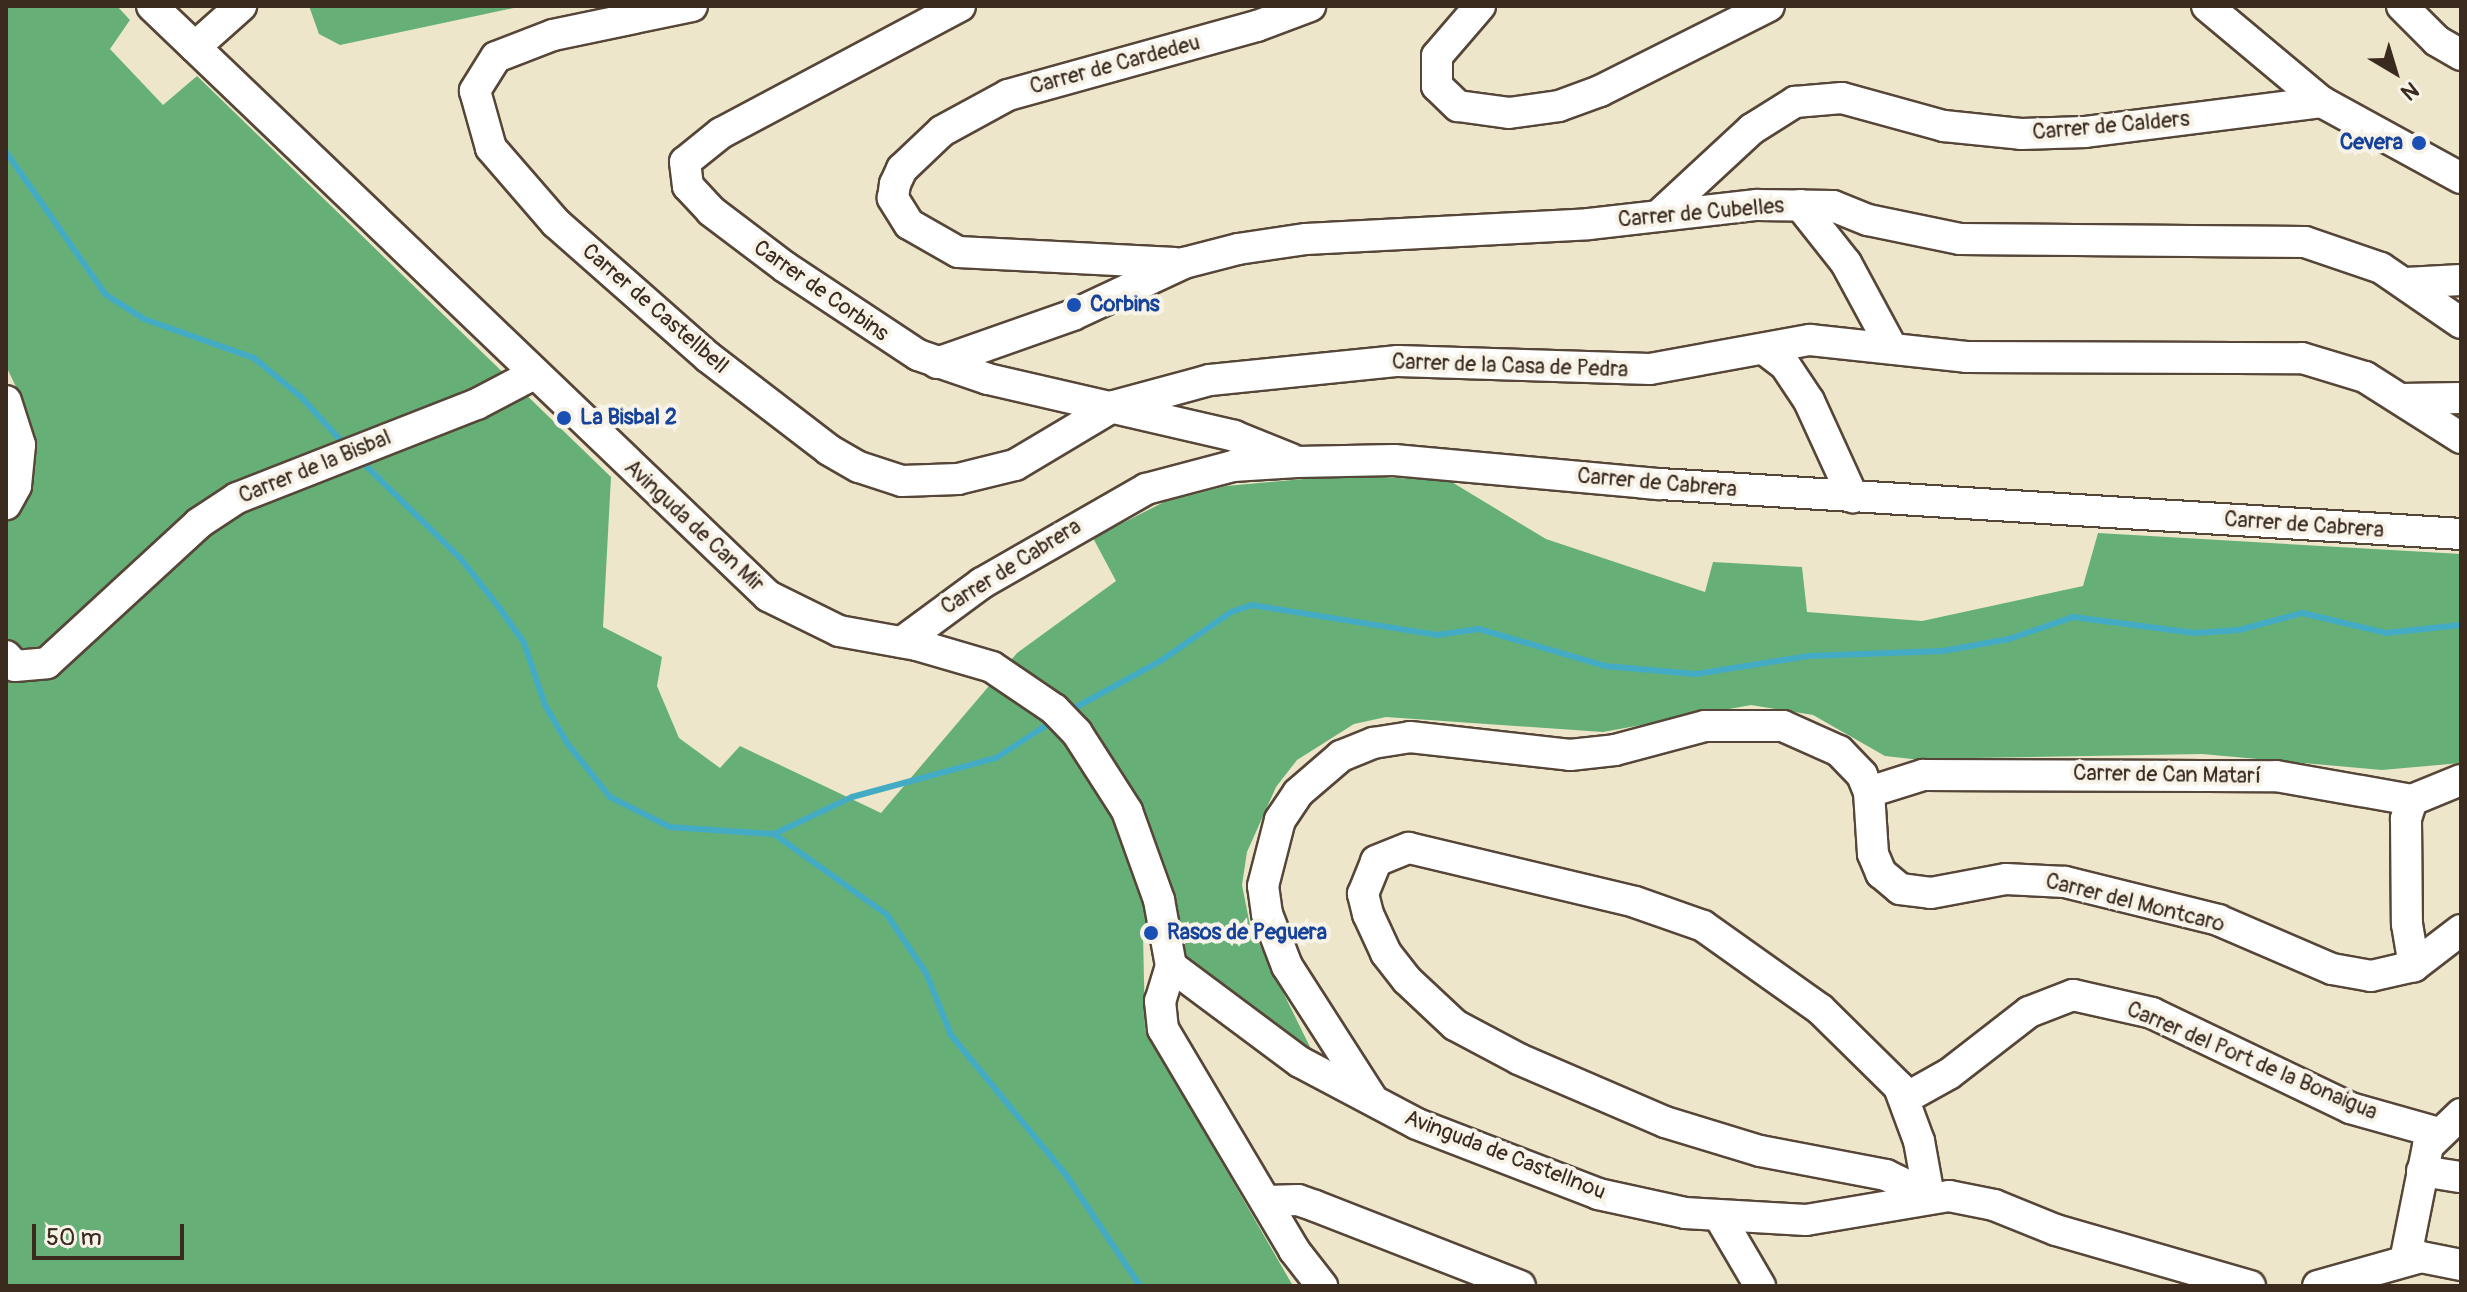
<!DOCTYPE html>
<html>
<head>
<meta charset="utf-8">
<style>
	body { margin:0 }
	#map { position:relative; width:2467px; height:1292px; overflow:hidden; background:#eee6cb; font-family:Pangolin,sans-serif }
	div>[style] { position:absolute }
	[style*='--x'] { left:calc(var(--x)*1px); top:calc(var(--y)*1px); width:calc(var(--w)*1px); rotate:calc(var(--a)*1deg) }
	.forest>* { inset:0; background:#66b078 }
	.stream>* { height:6px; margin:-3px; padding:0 3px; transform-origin:3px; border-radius:3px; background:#44abc4 }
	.roads { filter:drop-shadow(2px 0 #564638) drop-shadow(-2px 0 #564638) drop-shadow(0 2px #564638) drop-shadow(0 -2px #564638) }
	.minor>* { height:30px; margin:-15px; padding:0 15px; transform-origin:15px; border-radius:15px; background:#fff }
	.dots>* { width:22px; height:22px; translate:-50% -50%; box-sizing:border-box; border:4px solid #f7f3e8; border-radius:50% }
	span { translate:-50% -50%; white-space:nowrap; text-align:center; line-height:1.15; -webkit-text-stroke:8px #f7f3e8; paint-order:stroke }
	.street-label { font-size:22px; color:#3b2a1e }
	.transit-label { font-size:22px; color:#164399; font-weight:700 }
	.right { translate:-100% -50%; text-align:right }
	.left { translate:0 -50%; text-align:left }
	.frame { position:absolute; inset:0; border:8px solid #3b2a1e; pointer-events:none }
	.north { position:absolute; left:2355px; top:32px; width:80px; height:80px; -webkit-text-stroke:6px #f7f3e8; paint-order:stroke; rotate:142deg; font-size:22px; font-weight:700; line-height:32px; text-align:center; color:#3b2a1e }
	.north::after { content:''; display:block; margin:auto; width:28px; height:36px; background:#3b2a1e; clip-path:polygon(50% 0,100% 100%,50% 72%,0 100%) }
	.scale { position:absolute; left:32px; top:1224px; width:152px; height:36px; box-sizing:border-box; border:4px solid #3b2a1e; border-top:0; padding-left:10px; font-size:24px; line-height:28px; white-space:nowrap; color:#3b2a1e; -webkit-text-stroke:6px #f7f3e8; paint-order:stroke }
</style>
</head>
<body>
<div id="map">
	<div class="forest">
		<i style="clip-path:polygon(6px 6px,117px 6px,130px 20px,110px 49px,163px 105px,197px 76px,611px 477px,603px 627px,662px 657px,657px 686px,679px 738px,720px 768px,740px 746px,881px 813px,1017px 653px,1116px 581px,1093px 538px,1164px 502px,1226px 486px,1348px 475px,1450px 481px,1546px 539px,1705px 592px,1713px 562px,1802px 567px,1807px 612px,1922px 621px,2083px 586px,2098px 533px,2461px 554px,2461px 763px,2382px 770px,2202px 754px,1912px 759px,1885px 756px,1813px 715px,1751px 705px,1603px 732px,1386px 717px,1354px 724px,1297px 760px,1276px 787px,1247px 852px,1242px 885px,1250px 925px,1311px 1049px,1143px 932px,1145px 1029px,1293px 1286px,6px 1286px,6px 521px,30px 486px,36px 453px,27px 410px,6px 366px)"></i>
		<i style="clip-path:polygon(309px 6px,523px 6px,340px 45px,319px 34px)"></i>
	</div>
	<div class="stream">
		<i style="--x:6;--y:152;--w:173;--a:55.1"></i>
		<i style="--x:105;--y:294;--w:46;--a:32.7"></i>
		<i style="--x:144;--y:319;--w:117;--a:19.5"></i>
		<i style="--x:254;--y:358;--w:60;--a:39.6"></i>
		<i style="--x:300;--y:396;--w:68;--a:47.4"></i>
		<i style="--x:360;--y:460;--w:141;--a:44.4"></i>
		<i style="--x:461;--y:559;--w:65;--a:51.9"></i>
		<i style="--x:501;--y:610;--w:40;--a:55.1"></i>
		<i style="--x:524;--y:643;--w:65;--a:71.3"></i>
		<i style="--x:545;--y:705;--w:44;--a:59.9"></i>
		<i style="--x:567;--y:743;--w:69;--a:51.5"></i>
		<i style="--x:610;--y:797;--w:67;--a:26.6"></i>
		<i style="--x:670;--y:827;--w:104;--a:3.9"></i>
		<i style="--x:774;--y:834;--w:139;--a:35.6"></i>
		<i style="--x:887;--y:915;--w:70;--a:56.1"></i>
		<i style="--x:926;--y:973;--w:67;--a:68"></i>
		<i style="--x:951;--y:1035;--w:181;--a:50.6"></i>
		<i style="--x:1066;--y:1175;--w:133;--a:56.3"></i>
		<i style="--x:1069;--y:711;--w:106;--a:-28.7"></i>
		<i style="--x:1162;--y:660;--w:84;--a:-34.8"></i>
		<i style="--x:1231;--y:612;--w:22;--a:-18"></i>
		<i style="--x:1252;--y:605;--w:187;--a:9.2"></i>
		<i style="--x:1437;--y:635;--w:42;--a:-8.1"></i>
		<i style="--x:1479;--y:629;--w:131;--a:16.4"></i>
		<i style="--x:1605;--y:666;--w:91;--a:5"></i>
		<i style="--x:1696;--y:674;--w:113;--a:-9.1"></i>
		<i style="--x:1808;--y:656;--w:135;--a:-2.1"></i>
		<i style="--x:1943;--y:651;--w:67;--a:-10.3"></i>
		<i style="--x:2009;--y:639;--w:68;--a:-19"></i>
		<i style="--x:2073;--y:617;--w:123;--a:7.5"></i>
		<i style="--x:2195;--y:633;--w:44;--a:-3.9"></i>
		<i style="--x:2239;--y:630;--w:65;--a:-15.1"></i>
		<i style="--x:2302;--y:613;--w:86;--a:13.4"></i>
		<i style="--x:2386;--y:633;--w:75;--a:-6.1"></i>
		<i style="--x:774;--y:834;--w:86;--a:-25.4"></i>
		<i style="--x:852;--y:797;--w:149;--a:-15.2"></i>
		<i style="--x:996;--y:758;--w:68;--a:-33"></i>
	</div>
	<div class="roads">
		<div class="minor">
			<i style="--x:152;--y:6;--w:853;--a:43.76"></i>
			<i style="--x:768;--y:596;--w:79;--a:26.2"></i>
			<i style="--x:839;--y:631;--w:79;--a:10.2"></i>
			<i style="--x:917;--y:645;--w:78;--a:16.3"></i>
			<i style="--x:992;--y:667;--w:75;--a:34.1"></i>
			<i style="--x:1054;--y:709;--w:33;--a:46"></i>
			<i style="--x:1077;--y:733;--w:93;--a:57.3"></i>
			<i style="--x:1127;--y:811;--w:95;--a:70.2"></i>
			<i style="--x:1159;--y:900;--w:67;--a:79.7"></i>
			<i style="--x:1171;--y:966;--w:37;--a:107"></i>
			<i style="--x:1160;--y:1001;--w:28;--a:84"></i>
			<i style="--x:1163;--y:1029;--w:257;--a:59.3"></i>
			<i style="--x:1294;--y:1250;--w:46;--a:52.1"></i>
			<i style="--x:692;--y:6;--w:142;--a:168.2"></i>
			<i style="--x:553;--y:35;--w:61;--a:158.9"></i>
			<i style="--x:496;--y:57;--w:40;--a:122"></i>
			<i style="--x:475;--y:91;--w:59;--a:74.3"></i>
			<i style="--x:491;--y:148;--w:99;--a:49.1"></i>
			<i style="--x:556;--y:223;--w:203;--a:41.4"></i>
			<i style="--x:708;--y:357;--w:153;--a:37.5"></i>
			<i style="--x:829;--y:450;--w:34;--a:30"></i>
			<i style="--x:859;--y:467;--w:45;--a:18"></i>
			<i style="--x:902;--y:481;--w:56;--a:-2"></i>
			<i style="--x:958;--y:479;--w:59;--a:-13.8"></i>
			<i style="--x:1015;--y:465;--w:115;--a:-30.8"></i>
			<i style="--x:1114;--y:406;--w:99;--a:-15.2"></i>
			<i style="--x:1210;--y:380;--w:189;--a:-5.8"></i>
			<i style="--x:1398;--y:361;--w:252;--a:1.8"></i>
			<i style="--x:1650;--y:369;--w:163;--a:-10.3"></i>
			<i style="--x:1810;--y:340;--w:157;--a:6.2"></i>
			<i style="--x:1966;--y:357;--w:336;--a:0.2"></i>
			<i style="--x:2302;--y:358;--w:66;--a:16.8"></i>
			<i style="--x:2365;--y:377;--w:114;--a:32.4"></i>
			<i style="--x:960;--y:6;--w:271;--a:152"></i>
			<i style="--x:721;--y:133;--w:46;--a:141.1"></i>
			<i style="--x:685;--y:162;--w:24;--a:83"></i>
			<i style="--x:688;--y:186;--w:34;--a:47"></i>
			<i style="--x:711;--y:211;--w:93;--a:37.1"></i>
			<i style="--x:785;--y:267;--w:159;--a:33.5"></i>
			<i style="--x:918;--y:355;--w:74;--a:18.9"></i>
			<i style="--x:988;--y:379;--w:253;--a:13"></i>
			<i style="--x:1234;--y:436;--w:61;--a:22"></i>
			<i style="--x:1480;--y:6;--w:66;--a:130.7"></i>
			<i style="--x:1437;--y:56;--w:30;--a:90"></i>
			<i style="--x:1437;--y:86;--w:29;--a:44"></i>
			<i style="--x:1458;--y:106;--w:51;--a:7.8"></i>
			<i style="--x:1509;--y:113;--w:50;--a:-8"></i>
			<i style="--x:1559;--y:106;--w:44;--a:-20.1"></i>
			<i style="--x:1600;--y:91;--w:189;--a:-26.7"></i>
			<i style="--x:2207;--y:6;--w:150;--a:39.9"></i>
			<i style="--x:2322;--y:102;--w:158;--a:28.7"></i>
			<i style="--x:2402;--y:6;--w:49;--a:45"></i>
			<i style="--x:2437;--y:41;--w:28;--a:30"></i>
			<i style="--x:195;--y:47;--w:62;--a:-41.7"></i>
			<i style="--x:1800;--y:205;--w:74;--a:51.6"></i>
			<i style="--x:1846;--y:263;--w:97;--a:61.6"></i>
			<i style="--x:1658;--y:216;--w:128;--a:-42.8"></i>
			<i style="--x:1752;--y:129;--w:51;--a:-32.1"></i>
			<i style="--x:1795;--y:102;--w:47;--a:-4.9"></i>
			<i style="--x:1842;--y:98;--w:106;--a:15.4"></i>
			<i style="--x:1944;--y:126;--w:77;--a:5.9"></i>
			<i style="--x:2021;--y:134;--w:64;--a:-1.8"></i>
			<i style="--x:2085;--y:132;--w:239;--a:-7.2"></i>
			<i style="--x:1175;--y:263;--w:217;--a:-177.1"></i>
			<i style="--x:958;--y:252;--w:56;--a:-150.3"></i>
			<i style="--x:909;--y:224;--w:31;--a:-122"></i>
			<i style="--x:893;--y:198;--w:14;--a:-82"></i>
			<i style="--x:895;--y:184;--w:17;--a:-65"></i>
			<i style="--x:902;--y:169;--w:55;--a:-43.5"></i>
			<i style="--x:942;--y:131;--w:75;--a:-28.6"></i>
			<i style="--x:1008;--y:95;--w:258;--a:-15.5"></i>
			<i style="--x:1257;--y:26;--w:57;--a:-20.7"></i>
			<i style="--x:2406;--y:283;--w:55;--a:-3.1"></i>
			<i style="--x:1764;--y:349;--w:26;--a:37"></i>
			<i style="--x:1785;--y:365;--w:43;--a:56.3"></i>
			<i style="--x:1809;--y:401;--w:106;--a:65.4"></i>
			<i style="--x:937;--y:363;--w:144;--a:-19.4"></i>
			<i style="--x:1073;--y:315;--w:123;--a:-25.1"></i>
			<i style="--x:1184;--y:263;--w:56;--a:-14.5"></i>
			<i style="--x:1238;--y:249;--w:69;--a:-8.4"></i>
			<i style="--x:1306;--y:239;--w:283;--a:-3"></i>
			<i style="--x:1589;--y:224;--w:169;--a:-6.5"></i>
			<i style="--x:1757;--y:205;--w:76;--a:0.8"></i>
			<i style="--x:1833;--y:206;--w:38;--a:22"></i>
			<i style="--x:1868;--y:220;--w:94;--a:11.7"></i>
			<i style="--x:1960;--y:239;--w:345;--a:0.5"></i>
			<i style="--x:2305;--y:242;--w:80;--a:18.9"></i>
			<i style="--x:2381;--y:268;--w:97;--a:34.5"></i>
			<i style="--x:2401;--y:399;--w:60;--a:-1"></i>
			<i style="--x:6;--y:401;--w:46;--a:72.3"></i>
			<i style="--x:20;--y:445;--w:41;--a:95.6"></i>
			<i style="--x:16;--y:486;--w:21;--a:119"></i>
			<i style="--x:902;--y:642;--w:99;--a:-36.4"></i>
			<i style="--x:982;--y:583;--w:189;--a:-29.8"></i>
			<i style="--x:1146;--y:489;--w:90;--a:-14.8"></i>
			<i style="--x:1233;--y:466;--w:64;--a:-3.6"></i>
			<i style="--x:1297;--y:462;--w:97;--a:-1.2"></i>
			<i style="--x:1394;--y:460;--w:267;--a:5.2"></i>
			<i style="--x:1660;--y:484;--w:803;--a:3.57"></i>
			<i style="--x:6;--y:656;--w:13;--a:48"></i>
			<i style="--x:15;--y:666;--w:32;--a:-5"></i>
			<i style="--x:47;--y:663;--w:207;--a:-42.6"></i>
			<i style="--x:199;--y:523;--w:45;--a:-33.3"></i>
			<i style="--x:237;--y:498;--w:258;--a:-21.4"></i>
			<i style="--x:477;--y:404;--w:64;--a:-27.8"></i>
			<i style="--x:1869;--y:792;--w:57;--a:-17.5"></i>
			<i style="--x:1923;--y:775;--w:353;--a:0.2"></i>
			<i style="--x:2276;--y:776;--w:138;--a:10"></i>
			<i style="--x:2412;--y:800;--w:53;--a:-22.2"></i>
			<i style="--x:2412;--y:800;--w:20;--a:108"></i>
			<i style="--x:2406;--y:819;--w:105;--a:89.5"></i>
			<i style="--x:2407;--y:924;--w:43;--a:80.5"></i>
			<i style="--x:1409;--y:848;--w:232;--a:13.4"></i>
			<i style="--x:1635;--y:902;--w:72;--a:19.4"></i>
			<i style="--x:1703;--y:926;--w:143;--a:35.4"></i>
			<i style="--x:1820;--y:1009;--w:111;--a:44.6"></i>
			<i style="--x:1899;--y:1087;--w:58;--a:69.7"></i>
			<i style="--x:1919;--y:1141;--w:56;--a:79.7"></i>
			<i style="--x:1929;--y:1196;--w:48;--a:-154"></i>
			<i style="--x:1886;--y:1175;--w:128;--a:-169.2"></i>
			<i style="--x:1760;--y:1151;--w:99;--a:-163"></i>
			<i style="--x:1665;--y:1122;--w:159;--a:-156.7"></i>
			<i style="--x:1519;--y:1059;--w:72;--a:-152"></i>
			<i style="--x:1455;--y:1025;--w:66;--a:-136.8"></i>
			<i style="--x:1407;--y:980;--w:34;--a:-128"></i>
			<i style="--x:1386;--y:953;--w:43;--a:-114.8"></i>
			<i style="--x:1368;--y:914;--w:21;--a:-104"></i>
			<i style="--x:1363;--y:894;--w:35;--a:-68"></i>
			<i style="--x:1376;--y:861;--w:35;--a:-22"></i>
			<i style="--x:1171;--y:966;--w:161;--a:36.7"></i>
			<i style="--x:1300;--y:1062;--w:132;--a:27.9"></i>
			<i style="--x:1417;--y:1124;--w:194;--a:21.1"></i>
			<i style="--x:1598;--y:1194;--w:89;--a:12.3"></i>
			<i style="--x:1685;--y:1213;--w:121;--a:3.3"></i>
			<i style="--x:1806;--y:1220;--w:145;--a:-9.5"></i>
			<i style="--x:1949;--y:1196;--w:46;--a:11.3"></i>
			<i style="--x:1994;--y:1205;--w:67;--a:22"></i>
			<i style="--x:2056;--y:1230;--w:202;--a:16.1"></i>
			<i style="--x:1904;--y:1099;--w:51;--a:-29.1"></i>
			<i style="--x:1949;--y:1074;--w:101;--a:-37.8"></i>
			<i style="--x:2029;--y:1012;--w:47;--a:-21.1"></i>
			<i style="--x:2073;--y:995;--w:81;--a:12.8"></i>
			<i style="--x:2152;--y:1013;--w:220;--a:25.6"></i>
			<i style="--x:2350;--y:1108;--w:92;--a:15.7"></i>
			<i style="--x:1373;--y:1100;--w:159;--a:-122.7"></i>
			<i style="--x:1287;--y:966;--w:56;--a:-111"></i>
			<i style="--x:1267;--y:914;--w:28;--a:-98"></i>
			<i style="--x:1263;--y:886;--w:68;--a:-75.6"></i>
			<i style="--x:1280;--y:820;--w:32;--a:-56"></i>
			<i style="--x:1298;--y:793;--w:57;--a:-40.7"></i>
			<i style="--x:1341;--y:756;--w:35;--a:-22"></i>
			<i style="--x:1373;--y:743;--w:37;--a:-9"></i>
			<i style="--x:1410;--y:737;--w:161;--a:6.4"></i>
			<i style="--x:1570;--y:755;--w:45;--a:-6.3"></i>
			<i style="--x:1615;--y:750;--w:93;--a:-14.9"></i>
			<i style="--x:1705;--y:726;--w:78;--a:0"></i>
			<i style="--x:1783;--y:726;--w:61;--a:24.1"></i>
			<i style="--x:1839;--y:751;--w:33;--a:46"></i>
			<i style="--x:1862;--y:775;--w:18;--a:68"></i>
			<i style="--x:1869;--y:792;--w:62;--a:86.3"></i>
			<i style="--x:1873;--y:854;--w:21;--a:67"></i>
			<i style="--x:1881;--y:873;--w:25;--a:40"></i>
			<i style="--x:1900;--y:889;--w:31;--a:7"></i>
			<i style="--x:1931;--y:893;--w:76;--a:-10.6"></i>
			<i style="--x:2006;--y:879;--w:59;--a:2.9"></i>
			<i style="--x:2065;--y:882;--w:158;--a:13.9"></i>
			<i style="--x:2218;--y:920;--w:124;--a:23.3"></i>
			<i style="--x:2332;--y:969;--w:40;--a:10"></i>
			<i style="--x:2371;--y:976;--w:44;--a:-13.1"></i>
			<i style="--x:2414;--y:966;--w:59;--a:-37.5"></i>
			<i style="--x:2422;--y:1171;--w:39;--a:9"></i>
			<i style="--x:1267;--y:1201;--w:31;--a:-2"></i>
			<i style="--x:1298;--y:1200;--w:18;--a:19"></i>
			<i style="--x:1315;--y:1206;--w:220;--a:21.3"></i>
			<i style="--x:1719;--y:1216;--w:81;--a:59.6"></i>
			<i style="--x:2405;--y:1261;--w:117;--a:-78.7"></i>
			<i style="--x:2428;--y:1146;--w:46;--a:-44.1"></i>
			<i style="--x:2318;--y:1286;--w:107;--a:-15.7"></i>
			<i style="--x:2421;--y:1257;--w:41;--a:11.3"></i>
		</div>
	</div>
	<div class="dots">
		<i style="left:2419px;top:143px;background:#1a4fb4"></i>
		<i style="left:1074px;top:305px;background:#1a4fb4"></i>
		<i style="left:564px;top:418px;background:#1a4fb4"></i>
		<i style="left:1151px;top:933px;background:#1a4fb4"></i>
	</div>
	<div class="street-label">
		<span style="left:1115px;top:65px;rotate:-15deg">Carrer de Cardedeu</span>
		<span style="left:2111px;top:126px;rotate:-5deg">Carrer de Calders</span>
		<span style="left:1701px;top:213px;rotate:-5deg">Carrer de Cubelles</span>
		<span style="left:821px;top:291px;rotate:35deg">Carrer de Corbins</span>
		<span style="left:655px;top:309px;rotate:41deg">Carrer de Castellbell</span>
		<span style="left:1510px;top:366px;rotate:2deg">Carrer de la Casa de Pedra</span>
		<span style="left:315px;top:467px;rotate:-22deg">Carrer de la Bisbal</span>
		<span style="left:1657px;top:483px;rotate:5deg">Carrer de Cabrera</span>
		<span style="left:2304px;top:525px;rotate:4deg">Carrer de Cabrera</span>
		<span style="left:694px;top:526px;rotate:43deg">Avinguda de Can Mir</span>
		<span style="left:1011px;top:567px;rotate:-32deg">Carrer de Cabrera</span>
		<span style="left:2167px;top:775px;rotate:1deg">Carrer de Can Matarí</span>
		<span style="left:2135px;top:903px;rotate:14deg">Carrer del Montcaro</span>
		<span style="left:2252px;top:1061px;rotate:23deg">Carrer del Port de la Bonaigua</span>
		<span style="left:1505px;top:1155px;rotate:21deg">Avinguda de Castellnou</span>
	</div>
	<div class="transit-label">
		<span class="right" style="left:2403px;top:143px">Cevera</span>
		<span class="left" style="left:1090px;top:305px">Corbins</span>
		<span class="left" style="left:580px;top:418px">La Bisbal 2</span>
		<span class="left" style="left:1167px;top:933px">Rasos de Peguera</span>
	</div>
	<div class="frame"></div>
	<div class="north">N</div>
	<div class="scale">50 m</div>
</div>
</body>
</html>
